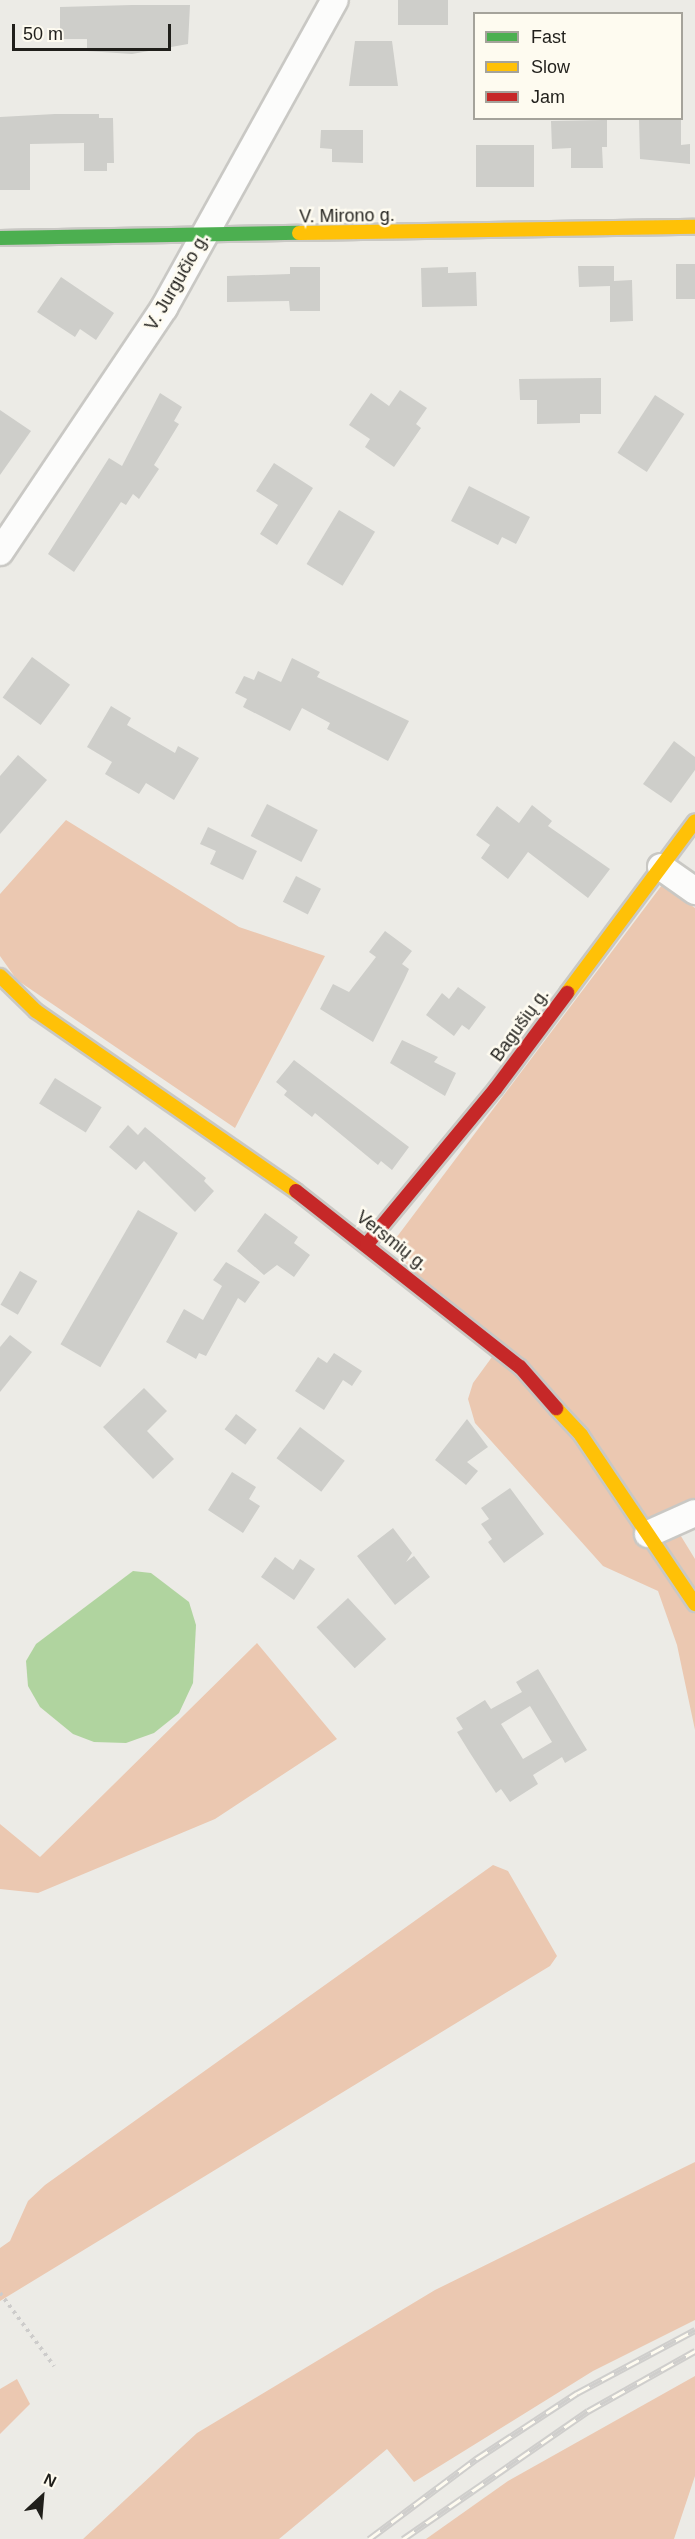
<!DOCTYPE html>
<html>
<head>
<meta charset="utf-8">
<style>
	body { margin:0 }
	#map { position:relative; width:695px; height:2539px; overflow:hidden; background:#ecebe6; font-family:Arial,sans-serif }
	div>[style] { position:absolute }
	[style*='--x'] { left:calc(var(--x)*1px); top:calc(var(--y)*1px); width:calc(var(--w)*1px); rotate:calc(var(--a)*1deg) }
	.green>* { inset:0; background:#ebc8b1 }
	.water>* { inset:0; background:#b0d49f }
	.building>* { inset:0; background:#cececa; transform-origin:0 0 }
	.path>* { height:4px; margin-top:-2px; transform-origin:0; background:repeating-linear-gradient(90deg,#cdcccb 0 3px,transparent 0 7.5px) }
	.roads { filter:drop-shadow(2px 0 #c9c8c4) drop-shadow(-2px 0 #c9c8c4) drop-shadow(0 2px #c9c8c4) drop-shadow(0 -2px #c9c8c4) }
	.street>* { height:26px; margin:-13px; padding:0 13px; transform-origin:13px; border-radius:13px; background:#fcfcfb }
	.fast>* { height:14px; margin:-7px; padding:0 7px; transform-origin:7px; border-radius:7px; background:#4caf50 }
	.slow>* { height:14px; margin:-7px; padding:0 7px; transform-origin:7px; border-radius:7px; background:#ffc107 }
	.jam>* { height:14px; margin:-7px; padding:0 7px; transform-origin:7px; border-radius:7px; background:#c62828 }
	.rail>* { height:7px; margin-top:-3.5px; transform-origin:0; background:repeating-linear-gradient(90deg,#fefbf0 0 14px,#cfcecc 0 28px); box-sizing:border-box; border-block:2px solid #cfcecc }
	span { translate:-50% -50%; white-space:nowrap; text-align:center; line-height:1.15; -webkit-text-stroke:5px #fefbf0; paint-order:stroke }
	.street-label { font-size:18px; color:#201f1b }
	.legend { position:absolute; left:473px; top:12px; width:210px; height:108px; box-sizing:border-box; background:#fefbf0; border:2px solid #a5a39b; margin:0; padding:8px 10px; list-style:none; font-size:18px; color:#201f1b }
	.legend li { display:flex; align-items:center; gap:12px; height:30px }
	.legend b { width:30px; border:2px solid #a5a39b }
	.north { position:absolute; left:12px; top:2467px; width:60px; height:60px; -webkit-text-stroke:4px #fefbf0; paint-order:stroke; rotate:26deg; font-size:16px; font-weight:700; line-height:24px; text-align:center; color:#201f1b }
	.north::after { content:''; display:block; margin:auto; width:21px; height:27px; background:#201f1b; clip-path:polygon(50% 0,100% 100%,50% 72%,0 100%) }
	.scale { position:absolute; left:12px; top:24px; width:159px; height:27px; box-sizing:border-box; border:3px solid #201f1b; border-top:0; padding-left:8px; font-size:18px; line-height:21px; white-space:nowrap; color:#201f1b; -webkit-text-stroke:4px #fefbf0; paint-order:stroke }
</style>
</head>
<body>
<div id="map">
	<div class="green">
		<i style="clip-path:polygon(66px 820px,239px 927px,325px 956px,235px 1128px,17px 980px,0 956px,0 894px)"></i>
		<i style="clip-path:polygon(662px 885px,695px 908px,695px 1526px,679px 1533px,695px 1559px,695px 1730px,677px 1645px,658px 1591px,603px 1566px,475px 1423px,468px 1399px,473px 1383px,492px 1357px,390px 1246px)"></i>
		<i style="clip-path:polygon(257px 1643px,337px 1739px,215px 1819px,38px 1893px,0 1889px,0 1824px,40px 1857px)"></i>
		<i style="clip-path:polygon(493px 1865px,508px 1871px,557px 1956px,550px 1966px,0 2301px,0 2248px,10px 2241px,28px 2201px,45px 2185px)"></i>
		<i style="clip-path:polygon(695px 2162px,695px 2320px,593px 2371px,414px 2482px,387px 2449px,279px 2539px,83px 2539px,197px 2433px,435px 2290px)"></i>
		<i style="clip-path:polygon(695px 2376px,695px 2476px,674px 2539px,426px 2539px,508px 2481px)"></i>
		<i style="clip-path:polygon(17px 2379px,30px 2404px,0 2434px,0 2389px)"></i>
	</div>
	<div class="water">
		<i style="clip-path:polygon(133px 1571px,151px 1573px,189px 1602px,196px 1625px,193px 1683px,179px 1713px,154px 1733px,126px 1743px,94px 1742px,73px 1734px,40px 1707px,28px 1686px,26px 1661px,36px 1644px)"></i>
	</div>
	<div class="building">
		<i style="left:398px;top:0;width:50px;height:25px"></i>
		<i style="clip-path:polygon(132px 5px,190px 5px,188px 44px,132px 54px,87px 51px,87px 39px,60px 39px,60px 7px)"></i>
		<i style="clip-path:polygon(355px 41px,392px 41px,398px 86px,349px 86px)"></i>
		<i style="clip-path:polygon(55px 114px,99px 114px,99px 118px,113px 118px,114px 163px,107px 163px,107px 171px,84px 171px,84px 143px,30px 144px,30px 190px,0 190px,0 117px)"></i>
		<i style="clip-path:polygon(681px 118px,681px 145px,690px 144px,690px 164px,640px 159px,639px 119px)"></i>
		<i style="clip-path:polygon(603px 120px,607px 120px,607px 147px,602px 147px,603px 168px,571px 168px,571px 148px,552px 149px,551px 121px)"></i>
		<i style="clip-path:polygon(321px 130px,363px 130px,363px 163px,332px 162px,332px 149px,320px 148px)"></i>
		<i style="left:534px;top:145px;width:42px;height:58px;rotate:90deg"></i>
		<i style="left:676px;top:264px;width:19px;height:35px"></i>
		<i style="clip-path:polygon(578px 266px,614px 266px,614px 281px,632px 280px,633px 321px,610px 322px,610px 286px,579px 287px)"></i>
		<i style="clip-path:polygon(290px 267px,320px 267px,320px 311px,290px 311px,289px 301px,227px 302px,227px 276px,290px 274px)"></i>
		<i style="clip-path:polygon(448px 267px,448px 273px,476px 272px,477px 306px,422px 307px,421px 268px)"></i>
		<i style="clip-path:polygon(61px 277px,114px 313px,96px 340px,80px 329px,75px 337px,37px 312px)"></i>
		<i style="clip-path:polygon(601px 378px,601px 414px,580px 414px,580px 423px,537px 424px,537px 400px,520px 400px,519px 379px)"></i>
		<i style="clip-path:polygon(400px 390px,427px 408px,416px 424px,421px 428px,394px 467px,365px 447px,370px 439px,349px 425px,371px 393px,389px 406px)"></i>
		<i style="clip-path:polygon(160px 393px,182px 407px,174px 421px,179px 424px,154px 465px,159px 469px,139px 499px,133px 494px,126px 505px,121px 502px,74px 572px,48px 554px,109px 458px,122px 466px)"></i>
		<i style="left:655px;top:395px;width:35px;height:69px;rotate:33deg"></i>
		<i style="clip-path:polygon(0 410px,31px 431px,0 475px)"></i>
		<i style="clip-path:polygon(274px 463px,313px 488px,277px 545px,260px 534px,278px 505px,256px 491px)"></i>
		<i style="clip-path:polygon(469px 486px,530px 517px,516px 544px,502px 537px,498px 545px,451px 521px)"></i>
		<i style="left:339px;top:510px;width:42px;height:63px;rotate:31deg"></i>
		<i style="left:32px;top:657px;width:47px;height:50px;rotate:36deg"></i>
		<i style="clip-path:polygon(292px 658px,320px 672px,317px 677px,409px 721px,388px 761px,327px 729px,330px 723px,302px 708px,290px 731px,243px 707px,247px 699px,235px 693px,244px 676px,254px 680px,258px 671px,281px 682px)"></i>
		<i style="clip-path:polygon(111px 706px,131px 718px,127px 725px,175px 753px,178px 746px,199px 758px,174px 800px,146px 783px,139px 794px,105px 774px,112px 762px,87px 747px)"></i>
		<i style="clip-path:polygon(674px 741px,695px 757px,695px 770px,671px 803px,643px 784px)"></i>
		<i style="clip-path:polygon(18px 755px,47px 780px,0 834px,0 776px)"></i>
		<i style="left:267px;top:804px;width:57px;height:36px;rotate:27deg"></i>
		<i style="clip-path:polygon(532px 805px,552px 821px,548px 826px,610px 869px,588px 898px,528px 852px,508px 879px,481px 858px,490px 845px,476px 835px,497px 806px,519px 823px)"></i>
		<i style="clip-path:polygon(208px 827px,257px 851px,243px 880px,210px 864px,216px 851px,200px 844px)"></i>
		<i style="left:296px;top:876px;width:28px;height:29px;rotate:27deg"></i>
		<i style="clip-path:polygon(385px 931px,412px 951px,402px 964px,409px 969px,404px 980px,373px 1042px,320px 1009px,333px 984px,349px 992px,376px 957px,369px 952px)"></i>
		<i style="clip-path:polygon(458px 987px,486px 1007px,469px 1030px,462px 1025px,454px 1036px,426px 1015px,442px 993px,449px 999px)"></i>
		<i style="clip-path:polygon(402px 1040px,438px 1057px,434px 1062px,456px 1073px,445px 1096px,390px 1063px)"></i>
		<i style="clip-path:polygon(294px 1060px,409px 1147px,392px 1170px,381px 1161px,378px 1165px,315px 1113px,312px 1117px,284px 1095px,287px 1091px,276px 1082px)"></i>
		<i style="left:55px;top:1078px;width:55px;height:30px;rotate:32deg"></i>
		<i style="clip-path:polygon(128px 1125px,138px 1135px,145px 1127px,206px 1178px,204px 1181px,214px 1191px,195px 1212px,144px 1161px,136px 1170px,109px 1147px)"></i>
		<i style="left:138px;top:1210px;width:46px;height:155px;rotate:30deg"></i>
		<i style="clip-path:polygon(265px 1213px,298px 1237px,294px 1243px,310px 1255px,294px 1277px,277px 1265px,264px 1275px,237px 1251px)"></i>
		<i style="clip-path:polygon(226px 1262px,260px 1282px,245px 1303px,238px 1298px,206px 1356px,199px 1353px,196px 1359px,166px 1342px,184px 1309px,203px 1320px,222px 1286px,213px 1280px)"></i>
		<i style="left:20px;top:1271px;width:20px;height:39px;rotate:30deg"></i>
		<i style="clip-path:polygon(10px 1335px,32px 1352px,0 1392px,0 1347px)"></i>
		<i style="clip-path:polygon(334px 1353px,362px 1371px,352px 1386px,343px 1380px,324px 1410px,295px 1391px,318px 1357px,327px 1363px)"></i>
		<i style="clip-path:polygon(144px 1388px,167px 1411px,147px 1431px,174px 1459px,153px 1479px,103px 1427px)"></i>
		<i style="left:236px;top:1414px;width:26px;height:19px;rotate:37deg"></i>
		<i style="clip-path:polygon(467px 1419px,488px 1447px,467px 1462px,478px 1471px,466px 1485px,435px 1460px)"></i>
		<i style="left:300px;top:1427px;width:56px;height:39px;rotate:37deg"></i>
		<i style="clip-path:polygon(232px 1472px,256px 1487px,249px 1499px,260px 1506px,243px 1533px,208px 1510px)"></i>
		<i style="clip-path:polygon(510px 1488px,544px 1534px,504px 1563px,488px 1542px,492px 1539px,481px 1524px,489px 1519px,481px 1508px)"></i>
		<i style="clip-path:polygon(393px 1528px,412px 1553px,406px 1562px,414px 1556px,430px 1577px,395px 1605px,357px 1556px)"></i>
		<i style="clip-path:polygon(275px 1557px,293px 1570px,300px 1559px,315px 1569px,294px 1600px,261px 1577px)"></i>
		<i style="left:348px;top:1598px;width:56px;height:43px;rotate:47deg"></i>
		<i style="clip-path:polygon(evenodd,538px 1669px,587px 1750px,565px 1763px,562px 1757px,533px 1775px,538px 1784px,510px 1802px,501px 1789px,496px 1793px,470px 1753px,457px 1732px,463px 1729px,456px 1718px,485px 1700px,491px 1709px,522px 1692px,516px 1682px,538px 1669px,530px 1706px,552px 1742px,523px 1759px,501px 1724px,530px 1706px)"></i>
	</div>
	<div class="path">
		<i style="--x:0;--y:2293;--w:91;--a:53.5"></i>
	</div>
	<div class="roads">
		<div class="street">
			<i style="--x:0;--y:552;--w:294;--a:-56.1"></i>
			<i style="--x:164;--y:308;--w:352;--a:-61"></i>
			<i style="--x:661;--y:867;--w:42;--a:35.2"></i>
			<i style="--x:648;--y:1534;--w:51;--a:-24.1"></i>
		</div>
		<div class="fast">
			<i style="--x:0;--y:238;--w:299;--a:-1"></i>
		</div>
		<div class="slow">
			<i style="--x:299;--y:233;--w:396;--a:-0.9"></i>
			<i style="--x:0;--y:976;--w:50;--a:44.2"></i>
			<i style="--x:36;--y:1011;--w:316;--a:34.7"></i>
			<i style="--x:567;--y:993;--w:214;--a:-53.3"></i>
			<i style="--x:556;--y:1408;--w:37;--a:47"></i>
			<i style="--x:581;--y:1435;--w:204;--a:56"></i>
		</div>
		<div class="jam">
			<i style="--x:296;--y:1191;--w:285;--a:38.2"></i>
			<i style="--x:520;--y:1367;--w:55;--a:48.7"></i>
			<i style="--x:367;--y:1244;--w:202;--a:-50.4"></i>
			<i style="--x:496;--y:1088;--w:119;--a:-53.2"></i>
		</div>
	</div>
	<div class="rail">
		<i style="--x:369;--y:2539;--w:134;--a:-36.8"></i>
		<i style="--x:476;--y:2459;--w:121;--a:-33.2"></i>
		<i style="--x:577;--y:2393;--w:134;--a:-28.1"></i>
		<i style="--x:403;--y:2539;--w:225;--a:-34.7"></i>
		<i style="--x:588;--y:2411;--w:123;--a:-29.3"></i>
	</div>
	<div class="street-label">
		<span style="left:347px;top:216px;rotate:-1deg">V. Mirono g.</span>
		<span style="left:177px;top:282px;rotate:-60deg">V. Jurgučio g.</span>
		<span style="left:520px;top:1025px;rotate:-54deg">Bagušių g.</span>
		<span style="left:392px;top:1241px;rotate:38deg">Versmių g.</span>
	</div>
	<ul class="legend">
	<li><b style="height:8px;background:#4caf50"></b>Fast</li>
	<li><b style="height:8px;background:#ffc107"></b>Slow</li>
	<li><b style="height:8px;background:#c62828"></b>Jam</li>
	</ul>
	<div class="north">N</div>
	<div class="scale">50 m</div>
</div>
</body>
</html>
